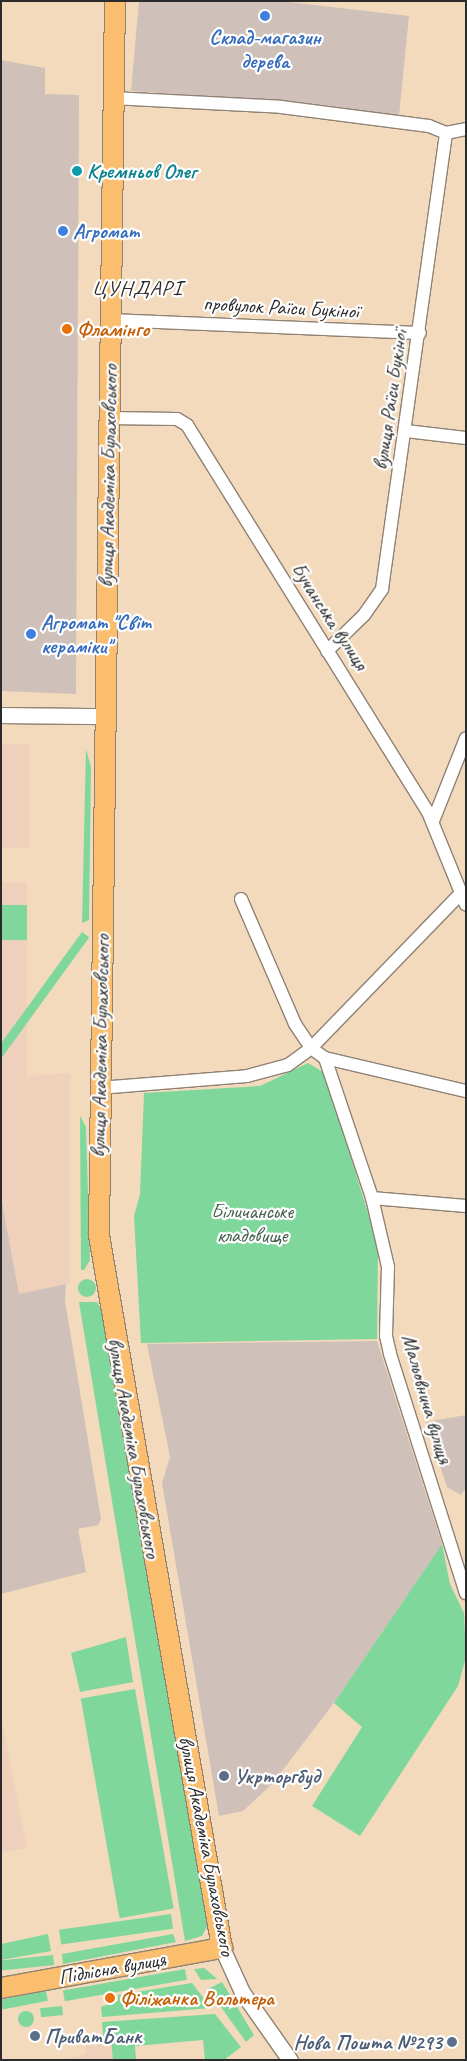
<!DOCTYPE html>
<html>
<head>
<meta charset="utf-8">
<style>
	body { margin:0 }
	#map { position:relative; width:467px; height:2061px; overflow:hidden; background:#f3dabc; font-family:Caveat,sans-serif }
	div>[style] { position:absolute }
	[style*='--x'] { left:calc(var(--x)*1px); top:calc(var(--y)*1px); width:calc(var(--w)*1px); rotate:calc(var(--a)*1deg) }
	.built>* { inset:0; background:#efd1bb; transform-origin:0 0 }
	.industrial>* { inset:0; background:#cfc0ba }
	.green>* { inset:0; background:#7fd79c; transform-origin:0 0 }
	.round { border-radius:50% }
	.roads { filter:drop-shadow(1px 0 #8f8274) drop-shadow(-1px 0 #8f8274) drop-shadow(0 1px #8f8274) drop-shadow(0 -1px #8f8274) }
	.minor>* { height:12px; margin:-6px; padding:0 6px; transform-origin:6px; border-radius:6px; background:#fff }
	.tertiary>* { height:15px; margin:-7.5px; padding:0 7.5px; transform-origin:7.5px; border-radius:7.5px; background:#fff }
	.primary>* { height:20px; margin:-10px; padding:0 10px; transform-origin:10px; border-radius:10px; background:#fbbd6e }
	.dots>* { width:14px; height:14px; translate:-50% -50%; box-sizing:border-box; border:2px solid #fff; border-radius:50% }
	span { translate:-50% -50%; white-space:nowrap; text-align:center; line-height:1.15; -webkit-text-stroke:4.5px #fff; paint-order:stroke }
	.shop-label { font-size:21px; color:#366cbe; font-weight:700 }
	.left { translate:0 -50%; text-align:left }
	.culture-label { font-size:21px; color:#0d838f; font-weight:700 }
	.street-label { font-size:21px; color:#2b2b2b }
	.food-label { font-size:21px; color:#c56008; font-weight:700 }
	.park-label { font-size:21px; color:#445f4d }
	.service-label { font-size:21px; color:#4e5e75; font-weight:700 }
	.right { translate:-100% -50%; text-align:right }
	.neighbourhood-label { font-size:22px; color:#2b2b2b; letter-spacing:1px }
	.frame { position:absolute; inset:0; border:2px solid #2b2b2b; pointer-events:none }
</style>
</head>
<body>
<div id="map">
	<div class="built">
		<i style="left:29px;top:744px;width:104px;height:28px;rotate:90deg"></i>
		<i style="clip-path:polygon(1px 882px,27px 882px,27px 1076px,70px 1073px,70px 1283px,19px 1294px,1px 1197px)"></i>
		<i style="clip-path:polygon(1px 1717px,27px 1848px,1px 1853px)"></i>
		<i style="clip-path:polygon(116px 2039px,118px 2060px,60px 2060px,86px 2054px,86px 2042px)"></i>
	</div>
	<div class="industrial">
		<i style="clip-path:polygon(139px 1px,280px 1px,409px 16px,399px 116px,315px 104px,131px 91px)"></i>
		<i style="clip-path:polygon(1px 60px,45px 68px,45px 94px,79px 95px,76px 694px,1px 691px)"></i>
		<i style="clip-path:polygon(1px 1197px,19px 1294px,66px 1284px,65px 1301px,101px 1519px,98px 1525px,78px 1529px,86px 1572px,1px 1594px)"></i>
		<i style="clip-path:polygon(377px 1341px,442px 1544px,334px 1703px,272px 1784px,243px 1811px,219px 1816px,162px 1483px,170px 1457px,147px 1344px)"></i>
		<i style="clip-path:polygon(466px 1415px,466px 1488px,461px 1495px,447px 1487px,426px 1422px)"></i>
	</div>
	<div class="green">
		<i style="clip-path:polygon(86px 749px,91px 767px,89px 920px,82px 923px)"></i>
		<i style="left:1px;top:905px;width:26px;height:35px"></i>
		<i style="left:82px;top:932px;width:9px;height:151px;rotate:36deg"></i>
		<i style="clip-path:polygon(308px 1063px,325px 1073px,378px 1246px,377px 1339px,141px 1343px,134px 1216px,140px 1194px,144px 1093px,260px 1086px)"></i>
		<i style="clip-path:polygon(80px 1116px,86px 1127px,90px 1260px,84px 1270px,81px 1270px)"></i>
		<i class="round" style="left:78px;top:1279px;width:18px;height:18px"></i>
		<i style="clip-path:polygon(79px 1302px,97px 1302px,102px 1311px,209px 1923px,202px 1936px,185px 1941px)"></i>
		<i style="clip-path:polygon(442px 1544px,450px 1584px,464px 1613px,466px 1657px,458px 1686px,360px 1836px,312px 1806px,362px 1727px,334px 1703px)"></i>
		<i style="clip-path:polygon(126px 1637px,133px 1682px,80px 1692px,71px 1653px)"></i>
		<i style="left:135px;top:1689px;width:223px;height:55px;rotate:80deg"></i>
		<i style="left:171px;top:1914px;width:15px;height:113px;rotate:82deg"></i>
		<i style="clip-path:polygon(48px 1934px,51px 1951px,1px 1960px,1px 1944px)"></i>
		<i style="clip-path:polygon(173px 1934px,176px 1942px,63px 1964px,62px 1954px)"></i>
		<i style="left:53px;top:1955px;width:10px;height:53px;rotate:84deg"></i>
		<i style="clip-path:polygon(204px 1968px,208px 1971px,217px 1979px,201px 1980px,194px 1969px)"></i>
		<i style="left:185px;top:1969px;width:11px;height:124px;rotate:80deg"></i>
		<i style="clip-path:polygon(222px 1982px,254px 2035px,246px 2042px,208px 1989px)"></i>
		<i style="clip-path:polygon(192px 1983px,211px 2008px,102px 2017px,101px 2007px,118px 2001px,118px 1995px)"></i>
		<i style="left:46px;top:1991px;width:10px;height:46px;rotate:79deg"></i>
		<i style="left:62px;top:2006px;width:9px;height:22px;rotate:84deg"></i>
		<i class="round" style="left:18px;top:2011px;width:16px;height:16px"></i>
		<i style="clip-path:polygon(215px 2014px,241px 2047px,224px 2060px,205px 2060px,203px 2040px,135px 2046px,136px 2060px,113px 2060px,111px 2037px,103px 2036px,102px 2022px)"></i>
	</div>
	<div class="roads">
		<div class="minor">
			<i style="--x:112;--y:98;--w:169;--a:3"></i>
			<i style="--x:281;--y:107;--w:149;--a:7.3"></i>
			<i style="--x:429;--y:126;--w:18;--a:22"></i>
			<i style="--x:446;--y:133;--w:20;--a:-11"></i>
			<i style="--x:110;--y:320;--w:310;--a:2.4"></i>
			<i style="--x:109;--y:418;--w:68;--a:0.8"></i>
			<i style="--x:177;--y:419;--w:12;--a:31"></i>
			<i style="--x:187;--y:425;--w:456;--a:58.1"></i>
			<i style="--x:428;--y:812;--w:100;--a:67.8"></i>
			<i style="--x:406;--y:431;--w:60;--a:6.7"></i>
			<i style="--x:327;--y:651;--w:52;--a:-44.2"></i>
			<i style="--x:364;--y:615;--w:32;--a:-55"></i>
			<i style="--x:382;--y:589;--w:460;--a:-82"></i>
			<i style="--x:433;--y:821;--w:89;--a:-68.3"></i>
			<i style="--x:241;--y:899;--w:136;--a:66.6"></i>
			<i style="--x:295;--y:1024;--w:29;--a:56"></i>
			<i style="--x:311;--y:1048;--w:17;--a:36"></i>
			<i style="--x:325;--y:1058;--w:148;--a:71.4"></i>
			<i style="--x:372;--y:1198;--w:71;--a:76.9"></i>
			<i style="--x:388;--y:1267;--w:69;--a:91.7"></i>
			<i style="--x:386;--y:1336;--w:18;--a:77"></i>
			<i style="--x:390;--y:1354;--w:251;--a:72.4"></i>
			<i style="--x:325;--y:1058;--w:145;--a:13.2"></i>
			<i style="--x:99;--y:1088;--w:148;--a:-4.6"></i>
			<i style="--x:247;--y:1076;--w:42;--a:-15"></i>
			<i style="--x:288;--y:1065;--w:29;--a:-36"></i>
			<i style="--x:311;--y:1048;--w:214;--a:-45.9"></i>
			<i style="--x:372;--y:1198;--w:94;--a:4.9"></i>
		</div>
		<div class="tertiary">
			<i style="--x:1;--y:715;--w:103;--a:0.6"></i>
			<i style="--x:222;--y:1948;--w:48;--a:65.6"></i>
			<i style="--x:242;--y:1992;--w:83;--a:54.8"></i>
		</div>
		<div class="primary">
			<i style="--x:1;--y:1988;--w:225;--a:-10.3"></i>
			<i style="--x:222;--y:1948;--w:724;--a:-99.79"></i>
			<i style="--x:99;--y:1235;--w:1234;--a:-89.26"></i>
		</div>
	</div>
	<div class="dots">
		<i style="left:265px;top:16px;background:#3f7fe0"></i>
		<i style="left:77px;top:171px;background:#0f9aa8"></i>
		<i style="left:63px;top:231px;background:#3f7fe0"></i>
		<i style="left:67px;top:329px;background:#e8710a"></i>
		<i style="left:31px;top:634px;background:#3f7fe0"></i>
		<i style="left:224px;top:1776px;background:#5c6f8a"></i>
		<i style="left:110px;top:1998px;background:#e8710a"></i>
		<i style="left:35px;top:2036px;background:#5c6f8a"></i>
		<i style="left:452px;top:2042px;background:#5c6f8a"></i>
	</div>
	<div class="shop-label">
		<span style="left:265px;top:49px">Склад-магазин<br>дерева</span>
		<span class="left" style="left:73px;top:231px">Агромат</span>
		<span class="left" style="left:41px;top:634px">Агромат "Світ<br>кераміки"</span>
	</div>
	<div class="culture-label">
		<span class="left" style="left:87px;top:171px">Кремньов Олег</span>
	</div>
	<div class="street-label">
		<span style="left:281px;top:307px;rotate:3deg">провулок Раїси Букіної</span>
		<span style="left:390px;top:400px;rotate:-82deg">вулиця Раїси Букіної</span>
		<span style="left:108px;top:476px;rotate:-89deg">вулиця Академіка Булаховського</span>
		<span style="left:330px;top:616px;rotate:57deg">Бучанська вулиця</span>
		<span style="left:100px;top:1046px;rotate:-89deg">вулиця Академіка Булаховського</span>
		<span style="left:427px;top:1399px;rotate:74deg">Мальовнича вулиця</span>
		<span style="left:134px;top:1448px;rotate:80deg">вулиця Академіка Булаховського</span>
		<span style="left:207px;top:1846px;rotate:79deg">вулиця Академіка Булаховського</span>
		<span style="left:112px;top:1968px;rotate:-10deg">Підлісна вулиця</span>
	</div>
	<div class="food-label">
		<span class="left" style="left:77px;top:329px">Фламінго</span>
		<span class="left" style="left:120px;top:1998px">Філіжанка Вольтера</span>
	</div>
	<div class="park-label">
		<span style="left:252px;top:1223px">Біличанське<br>кладовище</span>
	</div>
	<div class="service-label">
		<span class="left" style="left:234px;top:1776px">Укрторгбуд</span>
		<span class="left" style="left:45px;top:2036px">ПриватБанк</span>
		<span class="right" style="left:442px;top:2042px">Нова Пошта №293</span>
	</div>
	<div class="neighbourhood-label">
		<span style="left:137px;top:289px">ЦУНДАРІ</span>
	</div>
	<div class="frame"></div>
</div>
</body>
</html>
